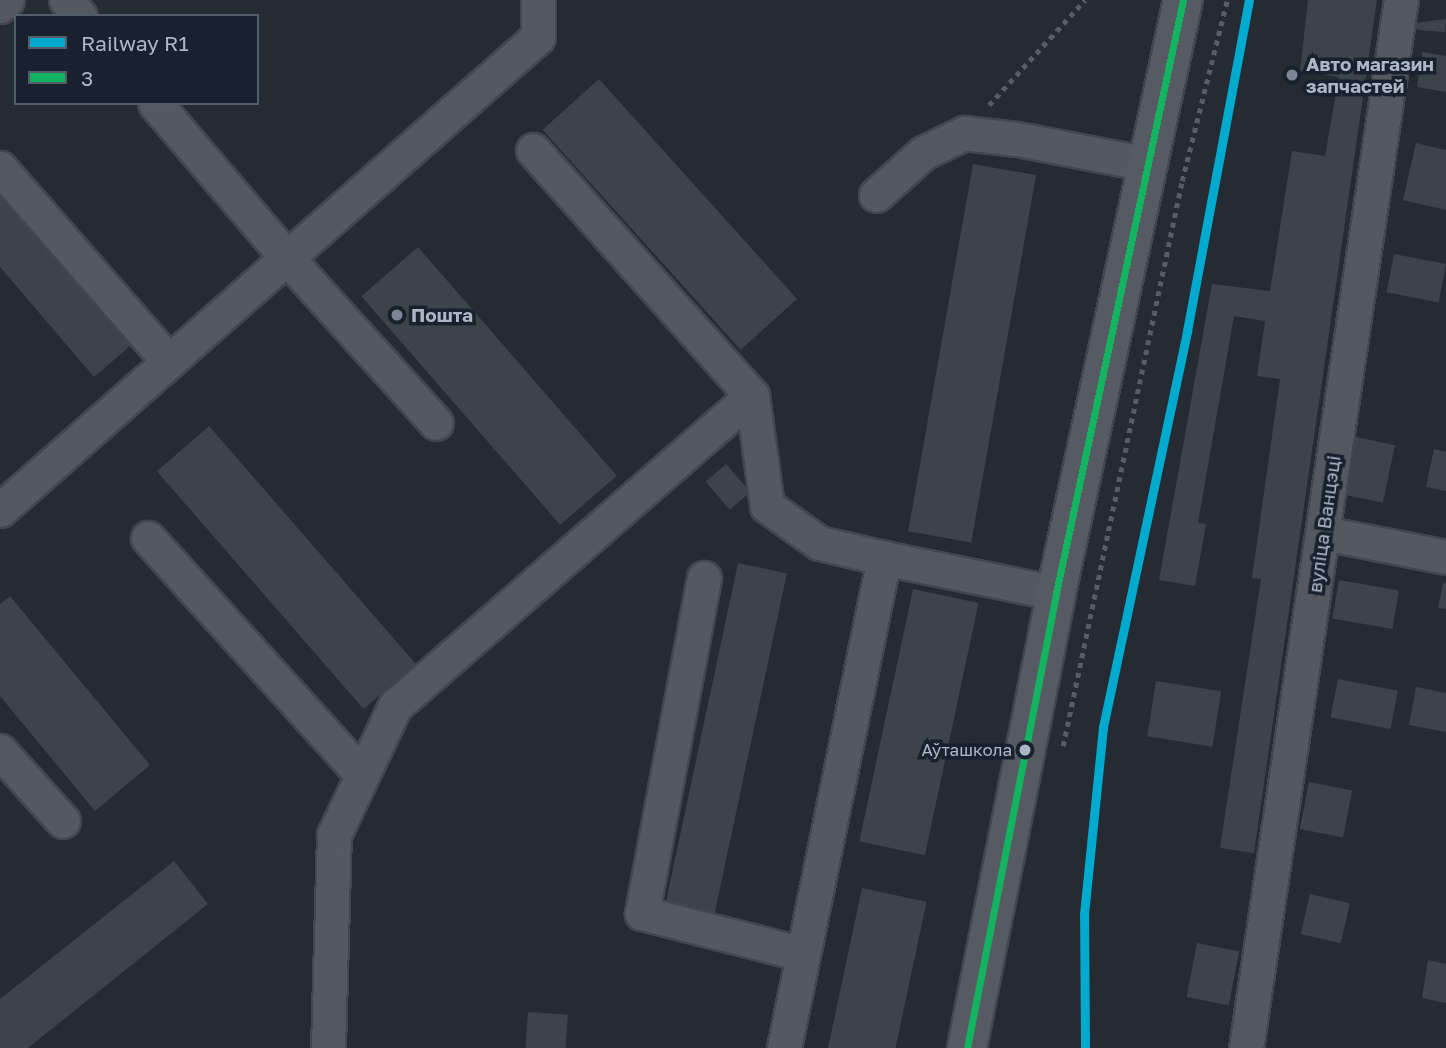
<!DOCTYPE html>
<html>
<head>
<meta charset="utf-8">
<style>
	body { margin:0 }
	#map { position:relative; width:1446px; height:1048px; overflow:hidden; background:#242b32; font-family:"Golos Text",sans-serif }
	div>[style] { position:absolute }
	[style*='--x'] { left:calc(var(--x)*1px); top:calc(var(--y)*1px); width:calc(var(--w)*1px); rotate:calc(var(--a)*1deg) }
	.building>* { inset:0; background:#3d434a; transform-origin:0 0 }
	.path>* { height:4.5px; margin-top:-2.25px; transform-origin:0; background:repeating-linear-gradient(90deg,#565e64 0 5px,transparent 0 10px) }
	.roads { filter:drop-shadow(2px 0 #42474d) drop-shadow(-2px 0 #42474d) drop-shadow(0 2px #42474d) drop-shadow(0 -2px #42474d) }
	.minor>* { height:33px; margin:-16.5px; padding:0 16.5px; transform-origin:16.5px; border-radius:16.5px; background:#545961 }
	.major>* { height:38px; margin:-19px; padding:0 19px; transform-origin:19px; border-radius:19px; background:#565b63 }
	.bus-1>* { height:7px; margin:-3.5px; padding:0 3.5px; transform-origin:3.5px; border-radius:3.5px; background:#13b361 }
	.rail-1>* { height:9px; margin:-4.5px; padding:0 4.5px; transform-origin:4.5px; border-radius:4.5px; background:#00a9ce }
	.dots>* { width:19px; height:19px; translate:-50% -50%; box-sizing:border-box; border:4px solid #18212d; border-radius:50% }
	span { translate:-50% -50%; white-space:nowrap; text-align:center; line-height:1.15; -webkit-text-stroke:7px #18212d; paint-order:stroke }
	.bus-label { font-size:17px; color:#acb6c6 }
	.right { translate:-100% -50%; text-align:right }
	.poi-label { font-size:19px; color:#acb6c6; font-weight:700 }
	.left { translate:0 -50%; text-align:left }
	.street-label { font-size:19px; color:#acb6c6 }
	.legend { position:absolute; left:14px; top:14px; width:245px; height:91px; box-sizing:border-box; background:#18212d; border:2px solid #535d6a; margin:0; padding:9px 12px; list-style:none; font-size:21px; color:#acb6c6 }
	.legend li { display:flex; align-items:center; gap:14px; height:35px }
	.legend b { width:35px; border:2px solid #535d6a }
</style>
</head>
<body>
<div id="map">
	<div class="building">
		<i style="clip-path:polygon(1308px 0,1377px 0,1254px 853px,1220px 848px,1261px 579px,1252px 578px,1280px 379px,1257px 376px,1265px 321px,1234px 316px,1198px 523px,1206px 524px,1195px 586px,1159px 580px,1212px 284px,1270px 291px,1292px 151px,1325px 156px,1339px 77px,1300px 71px)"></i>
		<i style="clip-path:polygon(1446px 19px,1445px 32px,1417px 30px,1414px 23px)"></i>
		<i style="clip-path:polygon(1422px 52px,1446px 56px,1446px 92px,1417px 87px)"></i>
		<i style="left:599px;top:79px;width:296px;height:76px;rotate:48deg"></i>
		<i style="clip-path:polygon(1416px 143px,1446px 150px,1446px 210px,1403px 200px)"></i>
		<i style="left:973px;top:164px;width:64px;height:373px;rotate:10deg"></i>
		<i style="clip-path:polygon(0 182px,136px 341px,94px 377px,0 267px)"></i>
		<i style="left:418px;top:247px;width:303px;height:75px;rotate:49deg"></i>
		<i style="left:1394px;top:254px;width:53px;height:39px;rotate:11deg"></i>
		<i style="left:209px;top:426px;width:315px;height:69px;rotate:49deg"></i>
		<i style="left:1352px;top:436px;width:44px;height:59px;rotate:12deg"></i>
		<i style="clip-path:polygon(1434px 449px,1446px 452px,1446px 491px,1426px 487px)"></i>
		<i style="left:726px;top:464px;width:37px;height:27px;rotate:49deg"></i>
		<i style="left:738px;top:563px;width:50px;height:349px;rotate:12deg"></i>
		<i style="left:1339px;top:580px;width:61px;height:39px;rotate:10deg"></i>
		<i style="clip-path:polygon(1443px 583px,1446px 583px,1446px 609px,1438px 608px)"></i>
		<i style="left:913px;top:589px;width:67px;height:258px;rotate:12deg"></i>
		<i style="clip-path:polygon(10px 596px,150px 765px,95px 811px,0 696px,0 604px)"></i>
		<i style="left:1338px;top:679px;width:61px;height:39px;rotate:11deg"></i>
		<i style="left:1156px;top:681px;width:66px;height:56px;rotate:9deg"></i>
		<i style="clip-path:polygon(1416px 687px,1446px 693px,1446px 732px,1409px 725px)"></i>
		<i style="left:1309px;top:782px;width:44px;height:48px;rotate:11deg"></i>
		<i style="clip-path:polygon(174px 861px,208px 904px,28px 1048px,0 1048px,0 999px)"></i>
		<i style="left:862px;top:888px;width:66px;height:164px;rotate:12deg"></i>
		<i style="left:1310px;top:894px;width:41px;height:41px;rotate:13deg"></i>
		<i style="left:1197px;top:943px;width:43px;height:55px;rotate:11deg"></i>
		<i style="clip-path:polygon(1428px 960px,1446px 964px,1446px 1003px,1422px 998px)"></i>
		<i style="left:528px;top:1012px;width:40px;height:36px;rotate:4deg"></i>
	</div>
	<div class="path">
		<i style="--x:989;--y:105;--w:142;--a:-47.6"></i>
		<i style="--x:1063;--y:746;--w:577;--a:-78.11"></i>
		<i style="--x:1182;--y:181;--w:187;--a:-76"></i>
	</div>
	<div class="roads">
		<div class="minor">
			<i style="--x:66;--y:0;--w:21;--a:49"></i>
			<i style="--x:0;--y:6;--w:9;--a:-41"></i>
			<i style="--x:155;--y:103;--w:204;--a:49.6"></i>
			<i style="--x:287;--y:258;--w:222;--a:47.9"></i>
			<i style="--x:533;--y:150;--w:329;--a:48.3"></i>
			<i style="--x:752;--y:396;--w:111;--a:82.2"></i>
			<i style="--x:767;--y:506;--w:64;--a:35.4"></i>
			<i style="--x:819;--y:543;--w:67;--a:13"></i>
			<i style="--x:0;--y:168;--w:257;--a:48.9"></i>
			<i style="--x:876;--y:195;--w:63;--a:-41.8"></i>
			<i style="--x:923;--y:153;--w:46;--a:-26"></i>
			<i style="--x:964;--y:133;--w:53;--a:6.5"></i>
			<i style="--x:1017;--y:139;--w:133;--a:10.8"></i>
			<i style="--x:0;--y:510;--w:716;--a:-41.32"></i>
			<i style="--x:538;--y:37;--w:37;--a:-90"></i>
			<i style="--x:1323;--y:533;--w:125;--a:11"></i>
			<i style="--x:148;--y:538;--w:319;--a:47.9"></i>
			<i style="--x:704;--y:578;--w:341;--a:100.5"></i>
			<i style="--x:642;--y:913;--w:166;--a:14.3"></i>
			<i style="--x:0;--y:751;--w:94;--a:48"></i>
			<i style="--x:328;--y:1048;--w:213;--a:-88.4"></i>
			<i style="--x:334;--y:835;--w:143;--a:-64.7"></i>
			<i style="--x:395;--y:706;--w:473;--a:-41"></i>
			<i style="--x:784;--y:1048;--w:500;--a:-78.47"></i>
			<i style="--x:884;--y:558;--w:176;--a:11.5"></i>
			<i style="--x:1246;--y:1048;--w:1059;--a:-81.59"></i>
		</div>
		<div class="major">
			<i style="--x:967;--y:1048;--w:464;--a:-78.9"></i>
			<i style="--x:1056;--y:593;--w:606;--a:-77.91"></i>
		</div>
	</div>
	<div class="bus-1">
		<i style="--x:967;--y:1048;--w:464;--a:-78.9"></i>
		<i style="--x:1056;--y:593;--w:606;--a:-77.91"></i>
	</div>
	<div class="rail-1">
		<i style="--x:1085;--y:1048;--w:134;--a:-90.4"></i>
		<i style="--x:1084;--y:914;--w:188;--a:-84.2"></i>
		<i style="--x:1103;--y:727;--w:405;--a:-78"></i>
		<i style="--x:1187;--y:331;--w:337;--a:-79.4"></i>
	</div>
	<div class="dots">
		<i style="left:1292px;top:75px;background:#7c8592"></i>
		<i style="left:397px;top:315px;background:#7c8592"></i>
		<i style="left:1025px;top:750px;background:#acb6c6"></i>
	</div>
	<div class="bus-label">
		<span class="right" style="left:1012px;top:750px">Аўташкола</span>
	</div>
	<div class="poi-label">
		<span class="left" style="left:1306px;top:75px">Авто магазин<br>запчастей</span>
		<span class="left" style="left:411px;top:315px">Пошта</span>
	</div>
	<div class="street-label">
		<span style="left:1324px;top:524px;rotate:-82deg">вуліца Ванцэці</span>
	</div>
	<ul class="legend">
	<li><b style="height:9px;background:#00a9ce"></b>Railway R1</li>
	<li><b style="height:9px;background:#13b361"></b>3</li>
	</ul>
</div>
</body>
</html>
